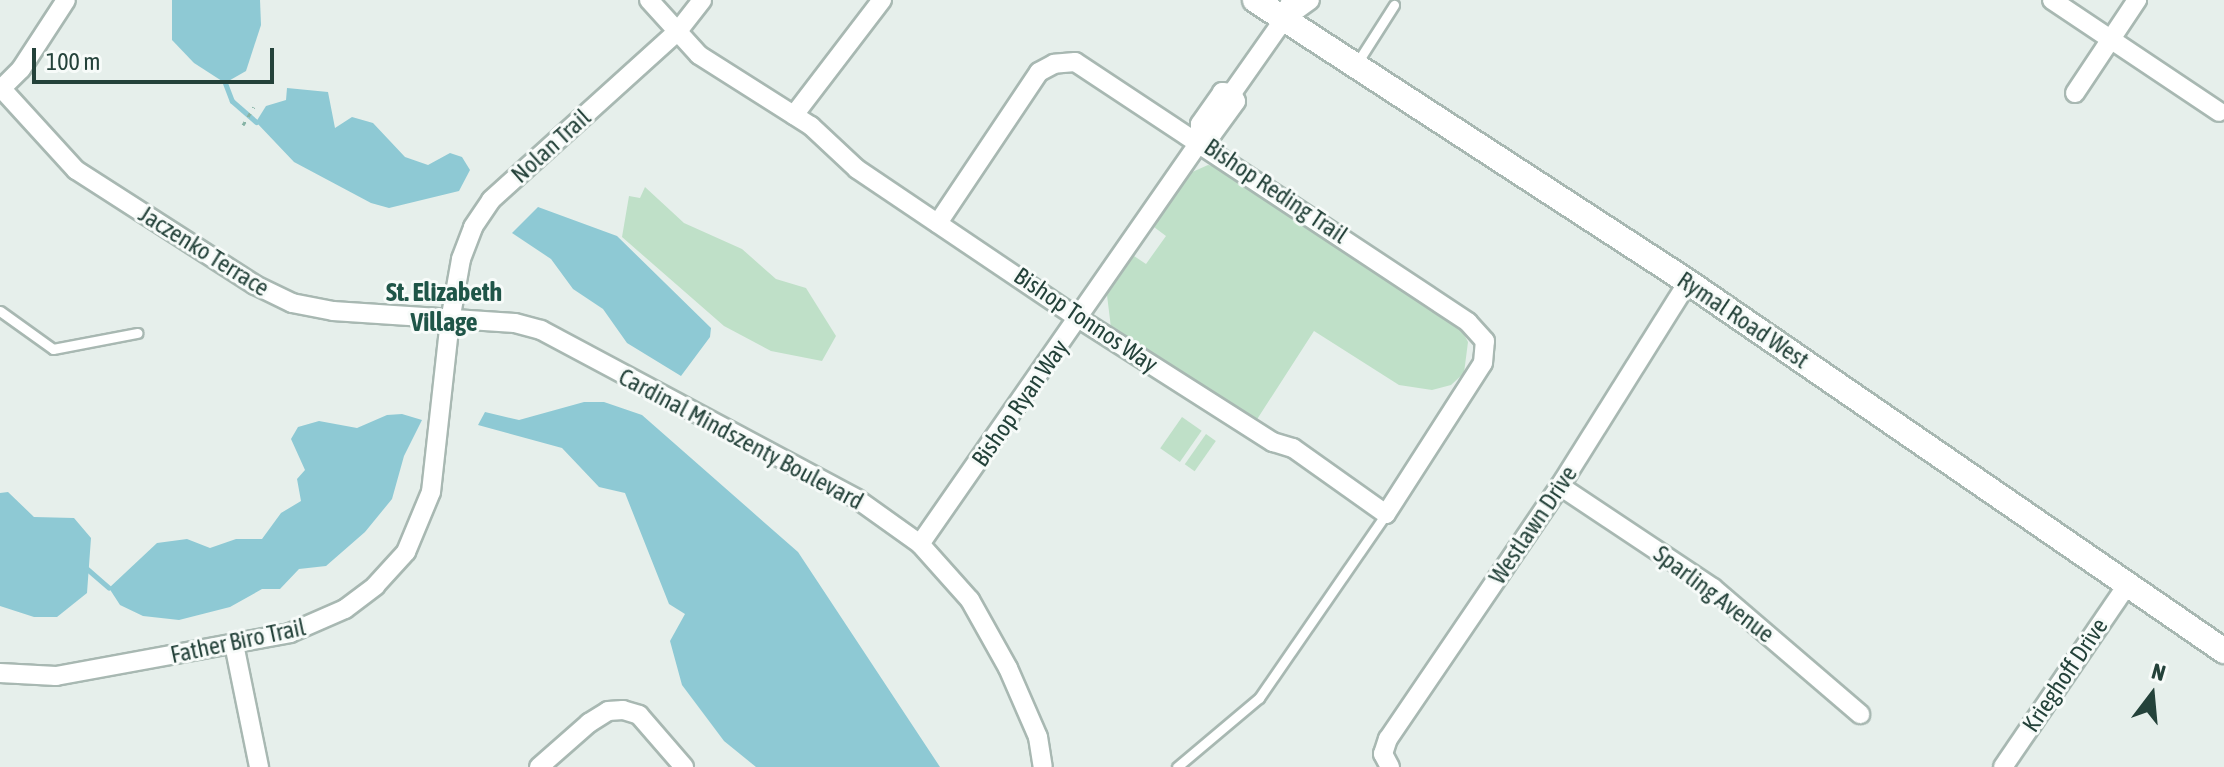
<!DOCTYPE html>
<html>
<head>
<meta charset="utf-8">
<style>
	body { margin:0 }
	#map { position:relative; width:2224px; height:767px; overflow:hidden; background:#e6efeb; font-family:"Asap Condensed",sans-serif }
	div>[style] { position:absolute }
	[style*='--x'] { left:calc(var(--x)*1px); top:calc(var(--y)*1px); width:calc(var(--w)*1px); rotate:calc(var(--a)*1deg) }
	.green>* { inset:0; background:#bfe0c8; transform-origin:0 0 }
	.water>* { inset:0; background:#8ec9d4 }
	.stream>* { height:5px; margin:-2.5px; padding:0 2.5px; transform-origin:2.5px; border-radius:2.5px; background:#8ec9d4 }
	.path>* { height:3px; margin-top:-1.5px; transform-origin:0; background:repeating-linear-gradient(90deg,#86b3a5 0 4px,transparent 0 10px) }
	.roads { filter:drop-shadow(2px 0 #a8b8b2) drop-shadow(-2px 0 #a8b8b2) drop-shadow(0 2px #a8b8b2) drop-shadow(0 -2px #a8b8b2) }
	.service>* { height:9px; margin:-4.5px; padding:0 4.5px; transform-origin:4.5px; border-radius:4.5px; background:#fff }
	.minor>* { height:18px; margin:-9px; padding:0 9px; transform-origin:9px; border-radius:9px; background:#fff }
	.secondary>* { height:24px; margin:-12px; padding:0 12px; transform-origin:12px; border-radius:12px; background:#fff }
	span { translate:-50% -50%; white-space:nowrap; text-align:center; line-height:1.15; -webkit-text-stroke:6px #f7fbf9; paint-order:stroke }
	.street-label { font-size:24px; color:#24423a }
	.neighbourhood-label { font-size:26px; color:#1f5548; font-weight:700 }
	.north { position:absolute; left:2112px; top:655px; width:80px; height:80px; -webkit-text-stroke:6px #f7fbf9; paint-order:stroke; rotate:16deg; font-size:22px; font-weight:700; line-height:32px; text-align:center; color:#24423a }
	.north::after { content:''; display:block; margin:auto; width:28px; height:36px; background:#24423a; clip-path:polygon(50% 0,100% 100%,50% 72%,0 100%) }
	.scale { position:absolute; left:32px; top:48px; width:242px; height:36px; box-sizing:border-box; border:4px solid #24423a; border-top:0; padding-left:10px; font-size:24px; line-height:28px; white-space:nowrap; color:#24423a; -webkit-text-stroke:6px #f7fbf9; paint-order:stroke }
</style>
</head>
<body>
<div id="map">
	<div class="green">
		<i style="clip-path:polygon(1208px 165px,1223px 168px,1460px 327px,1468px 342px,1464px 373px,1451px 385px,1432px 390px,1399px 385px,1314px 331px,1254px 424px,1111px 328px,1107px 295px,1134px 256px,1146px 264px,1166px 236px,1154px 227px,1190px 173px)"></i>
		<i style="clip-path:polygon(645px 187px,684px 223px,742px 249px,776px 279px,806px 288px,836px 336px,822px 361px,771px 351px,724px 326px,622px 237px,629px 196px,640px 198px)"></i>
		<i style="left:1182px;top:417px;width:24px;height:38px;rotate:35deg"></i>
		<i style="left:1206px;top:434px;width:12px;height:37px;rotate:35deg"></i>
	</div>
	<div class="water">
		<i style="clip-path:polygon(172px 0,260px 0,261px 25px,246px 71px,225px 83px,194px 63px,172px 40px)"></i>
		<i style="clip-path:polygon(287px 88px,328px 92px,335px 128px,352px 117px,373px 123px,405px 157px,428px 165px,450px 153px,462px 157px,470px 170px,459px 191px,389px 208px,371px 203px,294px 162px,256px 122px,266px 106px,286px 100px)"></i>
		<i style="clip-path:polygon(538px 207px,617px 236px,711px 328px,710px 337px,681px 376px,627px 343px,603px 309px,573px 289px,551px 259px,512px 233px)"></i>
		<i style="clip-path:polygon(584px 402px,604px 402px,642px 415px,798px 552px,940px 767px,756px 767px,724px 741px,682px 685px,670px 641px,685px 614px,669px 604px,625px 493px,599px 487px,562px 448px,478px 425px,485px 412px,519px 420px)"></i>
		<i style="clip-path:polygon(402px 414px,422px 420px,404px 456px,392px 499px,365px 532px,326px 566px,299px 569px,280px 589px,262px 589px,230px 607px,179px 620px,143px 616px,120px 605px,109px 588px,157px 543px,187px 539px,210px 548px,236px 539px,262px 539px,281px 513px,301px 501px,297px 479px,305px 470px,291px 439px,298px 427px,319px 421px,357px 428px,387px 415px)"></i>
		<i style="clip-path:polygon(8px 492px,34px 517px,74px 518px,91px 538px,87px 593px,57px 617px,34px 617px,0 606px,0 493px)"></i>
	</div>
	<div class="stream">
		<i style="--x:225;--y:83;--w:19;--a:69"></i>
		<i style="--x:232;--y:101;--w:32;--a:41"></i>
		<i style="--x:86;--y:568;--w:30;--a:41"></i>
	</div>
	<div class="path">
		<i style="--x:243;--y:125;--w:21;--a:-59"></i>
	</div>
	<div class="roads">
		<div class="service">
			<i style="--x:1357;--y:63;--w:69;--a:-57.5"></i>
			<i style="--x:0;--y:311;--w:65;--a:35.6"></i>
			<i style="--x:53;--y:349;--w:86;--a:-10.8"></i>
			<i style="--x:1177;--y:767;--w:107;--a:-40.1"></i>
			<i style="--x:1259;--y:698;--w:224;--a:-55.4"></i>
		</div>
		<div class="minor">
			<i style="--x:649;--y:0;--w:74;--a:47.7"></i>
			<i style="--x:699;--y:55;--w:133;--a:32.4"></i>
			<i style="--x:811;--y:126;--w:63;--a:43.1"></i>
			<i style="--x:857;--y:169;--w:267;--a:34"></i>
			<i style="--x:1078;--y:318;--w:231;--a:32.5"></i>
			<i style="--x:1273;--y:442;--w:21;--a:17"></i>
			<i style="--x:1293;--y:448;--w:114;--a:35.4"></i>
			<i style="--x:1386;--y:514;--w:179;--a:-57.3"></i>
			<i style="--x:1483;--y:363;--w:22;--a:-85"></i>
			<i style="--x:1485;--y:341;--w:25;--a:-132"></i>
			<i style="--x:1468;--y:322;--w:471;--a:-146.5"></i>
			<i style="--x:1075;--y:62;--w:21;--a:175"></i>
			<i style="--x:1054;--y:64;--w:17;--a:152"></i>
			<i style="--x:1039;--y:72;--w:182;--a:123.8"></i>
			<i style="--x:2052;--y:0;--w:201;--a:33.8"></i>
			<i style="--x:1284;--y:19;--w:32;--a:-36"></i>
			<i style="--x:2;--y:89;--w:110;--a:47.6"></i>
			<i style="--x:76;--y:170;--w:213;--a:32.7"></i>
			<i style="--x:255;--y:285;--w:41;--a:25.9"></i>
			<i style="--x:292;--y:303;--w:42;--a:11"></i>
			<i style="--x:333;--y:311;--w:182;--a:3.8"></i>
			<i style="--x:515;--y:323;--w:27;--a:15"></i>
			<i style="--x:541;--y:330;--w:358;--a:28.1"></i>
			<i style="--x:857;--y:499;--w:77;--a:35.5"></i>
			<i style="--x:920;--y:544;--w:75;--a:48.2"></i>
			<i style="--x:970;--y:600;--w:78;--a:60.8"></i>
			<i style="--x:1008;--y:668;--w:75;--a:66.5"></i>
			<i style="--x:1038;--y:737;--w:30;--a:81"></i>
			<i style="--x:0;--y:90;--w:30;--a:-45"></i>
			<i style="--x:21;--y:69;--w:82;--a:-56.9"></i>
			<i style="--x:2075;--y:93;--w:112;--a:-56.3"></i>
			<i style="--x:794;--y:115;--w:145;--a:-52.6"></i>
			<i style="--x:1200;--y:141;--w:17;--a:-90"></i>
			<i style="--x:1200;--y:124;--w:39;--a:-55"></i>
			<i style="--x:1222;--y:92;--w:10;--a:6"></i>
			<i style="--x:1560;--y:486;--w:184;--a:33.7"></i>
			<i style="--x:1713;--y:588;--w:194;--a:40.6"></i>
			<i style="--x:920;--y:544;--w:491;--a:-55.2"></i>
			<i style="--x:1200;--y:141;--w:15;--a:-32"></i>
			<i style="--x:1213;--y:133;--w:39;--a:-54"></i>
			<i style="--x:1236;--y:101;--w:9;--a:-117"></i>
			<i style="--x:1232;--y:93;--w:90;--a:-54.9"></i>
			<i style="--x:1284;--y:19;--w:20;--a:-70"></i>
			<i style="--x:234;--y:644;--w:126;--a:78.5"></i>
			<i style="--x:0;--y:673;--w:56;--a:3.1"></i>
			<i style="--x:56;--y:676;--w:238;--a:-10.4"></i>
			<i style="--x:290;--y:633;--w:60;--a:-23.6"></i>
			<i style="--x:345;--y:609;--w:38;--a:-37"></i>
			<i style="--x:375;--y:586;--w:46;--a:-47.6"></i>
			<i style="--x:406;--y:552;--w:65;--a:-67.4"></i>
			<i style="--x:431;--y:492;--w:172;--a:-83.7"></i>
			<i style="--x:450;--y:321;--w:63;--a:-79.9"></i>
			<i style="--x:461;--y:259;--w:34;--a:-69"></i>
			<i style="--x:473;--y:227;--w:32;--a:-56"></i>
			<i style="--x:491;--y:200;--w:252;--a:-42.1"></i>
			<i style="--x:678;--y:31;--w:39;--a:-52"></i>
			<i style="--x:539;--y:767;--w:67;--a:-41.3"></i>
			<i style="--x:589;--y:723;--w:22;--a:-32"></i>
			<i style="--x:608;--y:711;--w:15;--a:-4"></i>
			<i style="--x:623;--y:710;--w:17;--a:17"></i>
			<i style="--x:639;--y:715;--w:69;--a:49.1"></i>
			<i style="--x:1390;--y:767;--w:15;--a:-118"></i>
			<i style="--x:1383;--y:754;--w:16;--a:-72"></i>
			<i style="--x:1388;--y:739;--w:306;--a:-55.8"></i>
			<i style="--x:1560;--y:486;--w:241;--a:-57.9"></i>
			<i style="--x:2003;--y:767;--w:222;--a:-55.7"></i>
		</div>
		<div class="secondary">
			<i style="--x:1255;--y:0;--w:517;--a:33.07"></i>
			<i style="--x:1688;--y:282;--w:651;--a:34.54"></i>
		</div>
	</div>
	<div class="street-label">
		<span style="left:551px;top:146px;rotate:-42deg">Nolan Trail</span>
		<span style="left:1276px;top:191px;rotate:34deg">Bishop Reding Trail</span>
		<span style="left:204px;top:251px;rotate:32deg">Jaczenko Terrace</span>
		<span style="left:1086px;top:320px;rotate:34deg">Bishop Tonnos Way</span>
		<span style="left:1743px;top:320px;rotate:34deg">Rymal Road West</span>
		<span style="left:1020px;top:403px;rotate:-55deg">Bishop Ryan Way</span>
		<span style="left:741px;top:439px;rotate:28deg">Cardinal Mindszenty Boulevard</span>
		<span style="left:1533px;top:525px;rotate:-56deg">Westlawn Drive</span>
		<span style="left:1714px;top:594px;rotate:37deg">Sparling Avenue</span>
		<span style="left:238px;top:641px;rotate:-12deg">Father Biro Trail</span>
		<span style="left:2065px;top:675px;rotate:-56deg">Krieghoff Drive</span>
	</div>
	<div class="neighbourhood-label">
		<span style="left:444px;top:308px">St. Elizabeth<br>Village</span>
	</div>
	<div class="north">N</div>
	<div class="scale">100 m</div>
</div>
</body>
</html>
